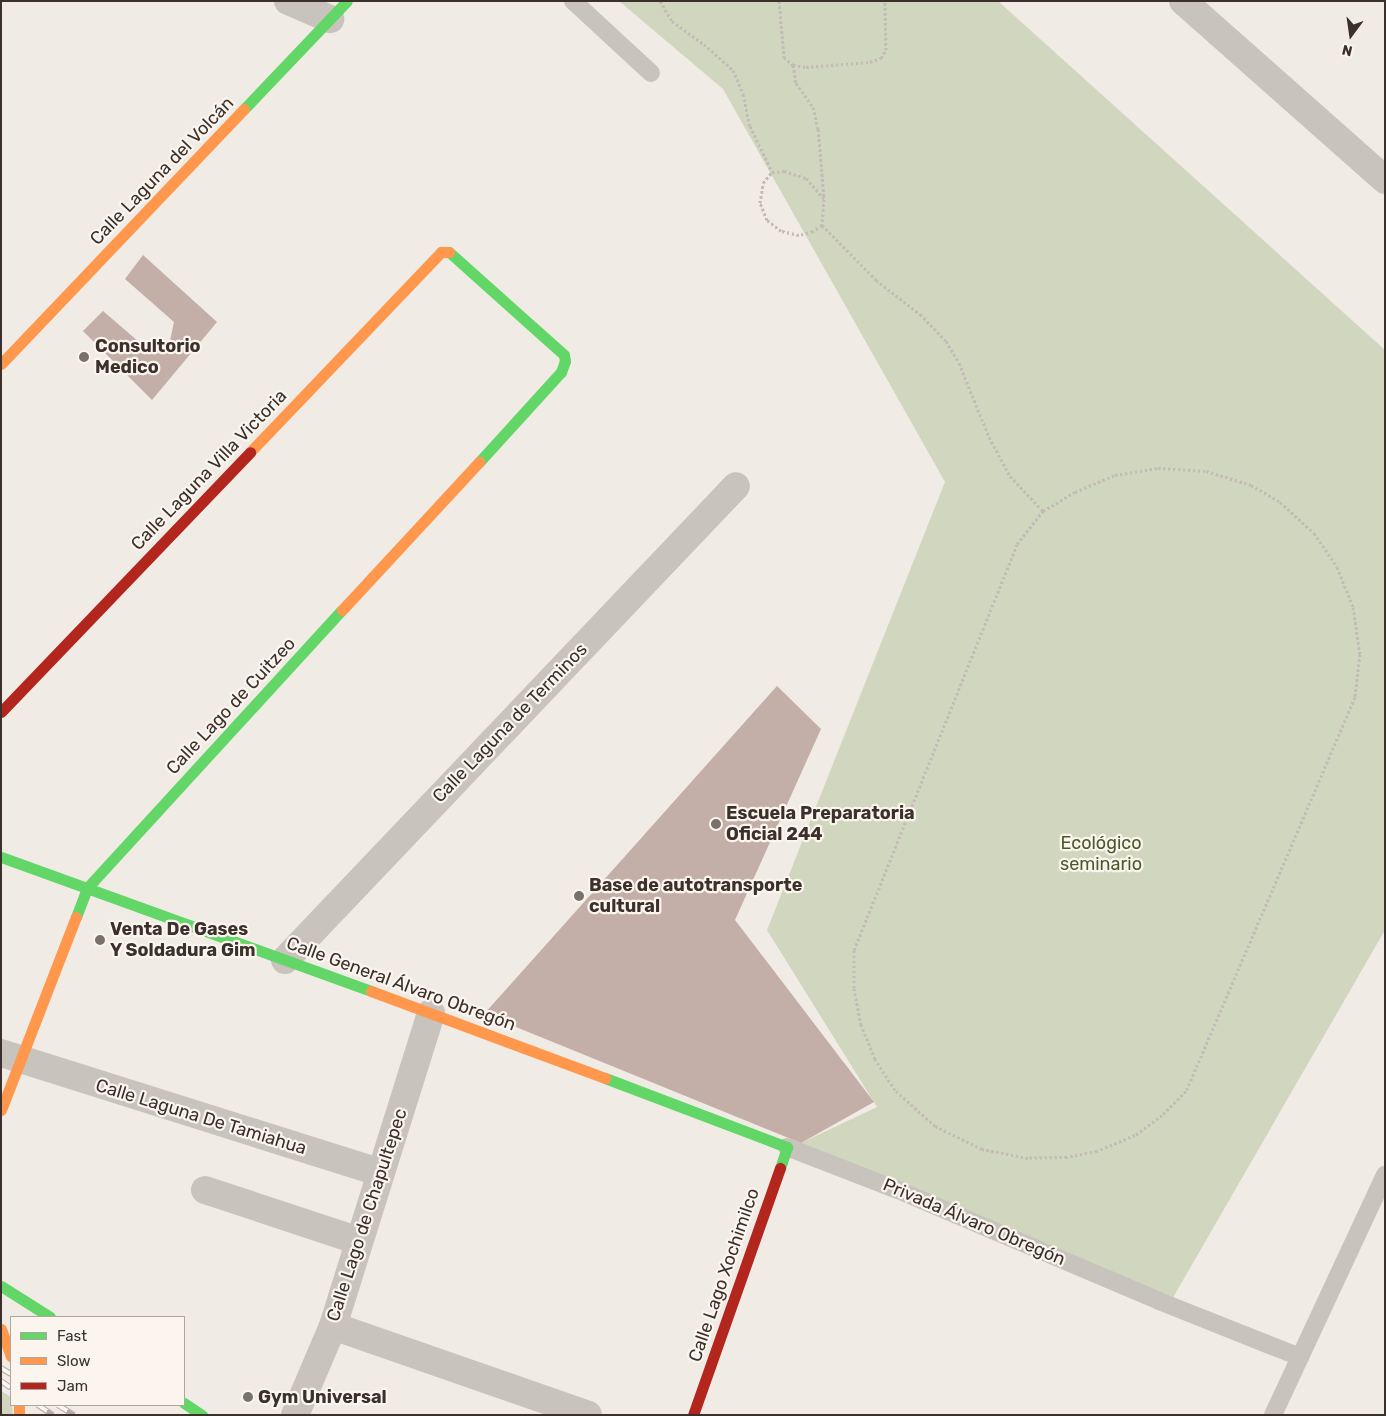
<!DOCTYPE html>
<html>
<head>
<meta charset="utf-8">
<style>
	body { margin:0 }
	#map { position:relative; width:1386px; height:1416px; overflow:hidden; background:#f0ebe5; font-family:Rubik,sans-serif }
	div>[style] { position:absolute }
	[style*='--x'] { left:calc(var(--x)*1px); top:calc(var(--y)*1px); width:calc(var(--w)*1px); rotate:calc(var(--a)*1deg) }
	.green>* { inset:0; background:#d1d6bf }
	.building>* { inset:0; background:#c3afa7 }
	.path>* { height:3px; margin-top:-1.5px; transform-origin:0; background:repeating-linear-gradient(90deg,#c2bbb6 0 2.5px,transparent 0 5px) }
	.lane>* { height:18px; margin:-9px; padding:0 9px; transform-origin:9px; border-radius:9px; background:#c9c3be }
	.street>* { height:28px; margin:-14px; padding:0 14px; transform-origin:14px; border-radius:14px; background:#c9c3be }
	.fast>* { height:11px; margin:-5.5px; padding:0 5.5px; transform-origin:5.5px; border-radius:5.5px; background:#63d668 }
	.slow>* { height:11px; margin:-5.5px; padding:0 5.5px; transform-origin:5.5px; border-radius:5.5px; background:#ff974d }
	.jam>* { height:11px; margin:-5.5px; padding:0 5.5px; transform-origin:5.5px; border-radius:5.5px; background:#b3261e }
	.rail>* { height:5.5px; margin-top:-2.75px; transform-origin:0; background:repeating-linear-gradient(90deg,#fbf5ee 0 11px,#b1aca8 0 22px); box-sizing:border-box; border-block:1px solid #b1aca8 }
	.dots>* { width:14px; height:14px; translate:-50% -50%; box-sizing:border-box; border:2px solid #fbf5ee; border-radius:50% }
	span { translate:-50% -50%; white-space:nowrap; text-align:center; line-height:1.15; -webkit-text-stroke:4.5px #fbf5ee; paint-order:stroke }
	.street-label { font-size:18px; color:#3b302b }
	.poi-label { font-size:18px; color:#3b302b; font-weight:700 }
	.left { translate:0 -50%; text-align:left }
	.park-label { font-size:18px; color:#4a5a2e }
	.frame { position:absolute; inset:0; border:2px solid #3b302b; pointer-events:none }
	.legend { position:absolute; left:10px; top:1316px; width:175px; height:90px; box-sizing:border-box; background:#fbf5ee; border:1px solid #aea6a0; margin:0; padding:6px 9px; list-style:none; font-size:15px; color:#3b302b }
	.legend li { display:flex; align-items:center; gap:10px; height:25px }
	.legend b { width:25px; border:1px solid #aea6a0 }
	.north { position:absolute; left:1326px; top:10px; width:50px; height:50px; -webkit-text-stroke:4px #fbf5ee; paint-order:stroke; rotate:194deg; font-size:14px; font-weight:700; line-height:20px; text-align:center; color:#3b302b }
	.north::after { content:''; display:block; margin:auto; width:18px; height:22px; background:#3b302b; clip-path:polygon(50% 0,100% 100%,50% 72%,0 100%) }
</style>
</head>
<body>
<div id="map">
	<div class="green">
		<i style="clip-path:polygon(619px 1px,998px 1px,1385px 350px,1385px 930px,1171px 1301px,801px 1143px,877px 1107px,767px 930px,945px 482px,723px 89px)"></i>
		<i style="clip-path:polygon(1px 1391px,11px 1397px,13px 1415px,1px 1415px)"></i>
	</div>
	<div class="building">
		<i style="clip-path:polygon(143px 255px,217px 322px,152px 400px,83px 331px,103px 311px,153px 354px,170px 341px,174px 322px,125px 279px)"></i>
		<i style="clip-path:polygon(777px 686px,821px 729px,735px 920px,874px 1102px,801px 1143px,484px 1014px)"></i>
	</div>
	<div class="path">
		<i style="--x:660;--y:1;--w:23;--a:59"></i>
		<i style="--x:672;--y:21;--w:39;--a:36"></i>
		<i style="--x:704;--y:44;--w:39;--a:42"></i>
		<i style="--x:733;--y:70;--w:26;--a:67"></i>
		<i style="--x:743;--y:94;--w:33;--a:78"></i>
		<i style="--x:750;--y:126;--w:51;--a:64.4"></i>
		<i style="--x:779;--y:1;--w:56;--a:84.9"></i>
		<i style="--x:784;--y:57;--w:12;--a:42"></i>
		<i style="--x:793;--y:65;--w:13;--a:9"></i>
		<i style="--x:806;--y:67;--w:64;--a:-4.5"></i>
		<i style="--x:870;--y:62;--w:12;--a:-20"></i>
		<i style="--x:881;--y:58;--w:9;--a:-58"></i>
		<i style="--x:886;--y:50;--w:49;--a:-91.2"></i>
		<i style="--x:793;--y:65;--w:18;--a:81"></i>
		<i style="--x:796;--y:83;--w:29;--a:55"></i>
		<i style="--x:813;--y:107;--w:23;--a:77"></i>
		<i style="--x:818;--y:129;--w:69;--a:85"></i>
		<i style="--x:784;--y:171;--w:23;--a:18"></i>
		<i style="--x:806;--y:178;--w:28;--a:49"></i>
		<i style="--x:824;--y:199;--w:26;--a:94"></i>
		<i style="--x:822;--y:225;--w:11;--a:146"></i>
		<i style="--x:813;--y:231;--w:15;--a:164"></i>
		<i style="--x:799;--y:235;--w:18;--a:-167"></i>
		<i style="--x:781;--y:231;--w:18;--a:-142"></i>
		<i style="--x:767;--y:220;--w:18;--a:-112"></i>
		<i style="--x:760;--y:203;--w:20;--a:-81"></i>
		<i style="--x:763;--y:183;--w:14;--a:-51"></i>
		<i style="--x:772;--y:172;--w:12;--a:-5"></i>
		<i style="--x:822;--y:225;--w:77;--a:45.5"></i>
		<i style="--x:876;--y:280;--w:56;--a:37.7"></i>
		<i style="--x:920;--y:314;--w:37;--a:46"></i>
		<i style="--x:946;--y:341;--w:26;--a:59"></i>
		<i style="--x:959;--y:363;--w:80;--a:67.9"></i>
		<i style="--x:989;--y:437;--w:44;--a:61.7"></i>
		<i style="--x:1010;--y:476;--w:48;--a:46.7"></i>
		<i style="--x:1158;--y:468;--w:48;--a:3.6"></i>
		<i style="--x:1206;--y:471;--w:47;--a:17.3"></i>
		<i style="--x:1251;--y:485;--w:34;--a:30"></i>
		<i style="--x:1280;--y:502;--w:46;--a:42.4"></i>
		<i style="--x:1314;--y:533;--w:41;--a:55.9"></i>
		<i style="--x:1337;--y:567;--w:43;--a:68.2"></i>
		<i style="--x:1353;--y:607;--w:48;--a:81.5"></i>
		<i style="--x:1360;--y:654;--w:43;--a:96.6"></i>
		<i style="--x:1355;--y:697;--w:429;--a:113.2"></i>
		<i style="--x:1186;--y:1091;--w:34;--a:135"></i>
		<i style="--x:1162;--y:1115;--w:34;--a:143"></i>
		<i style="--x:1135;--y:1135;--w:41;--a:157.2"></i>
		<i style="--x:1097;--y:1151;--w:31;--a:169"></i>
		<i style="--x:1067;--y:1157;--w:39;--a:179"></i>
		<i style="--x:1028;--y:1158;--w:47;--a:-168.9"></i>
		<i style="--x:982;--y:1149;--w:52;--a:-153.9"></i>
		<i style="--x:935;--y:1126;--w:54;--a:-138"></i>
		<i style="--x:895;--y:1090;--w:37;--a:-123"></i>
		<i style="--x:875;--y:1059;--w:37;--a:-112"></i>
		<i style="--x:861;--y:1025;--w:38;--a:-101"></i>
		<i style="--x:854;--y:988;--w:38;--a:-90"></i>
		<i style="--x:854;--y:950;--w:437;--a:-68.1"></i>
		<i style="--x:1017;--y:544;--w:42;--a:-51.8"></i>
		<i style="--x:1043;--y:511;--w:37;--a:-31"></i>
		<i style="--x:1075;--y:492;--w:43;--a:-23"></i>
		<i style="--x:1115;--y:475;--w:44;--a:-9.2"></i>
	</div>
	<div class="lane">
		<i style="--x:573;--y:1;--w:106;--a:42.7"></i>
		<i style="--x:787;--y:1147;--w:119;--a:21.2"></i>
		<i style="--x:898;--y:1190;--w:284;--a:23"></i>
		<i style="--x:1159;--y:1301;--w:152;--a:21.7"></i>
		<i style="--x:1273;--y:1415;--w:265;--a:-65"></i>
	</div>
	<div class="street">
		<i style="--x:288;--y:1;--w:46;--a:23.2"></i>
		<i style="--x:1183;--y:1;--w:270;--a:41.5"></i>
		<i style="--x:285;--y:960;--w:654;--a:-46.42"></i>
		<i style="--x:1;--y:1053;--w:398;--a:17.5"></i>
		<i style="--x:205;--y:1190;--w:162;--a:18.3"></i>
		<i style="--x:333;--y:1326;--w:270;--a:19.2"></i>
		<i style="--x:295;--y:1415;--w:97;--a:-66.9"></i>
		<i style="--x:333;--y:1326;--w:328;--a:-72.6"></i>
	</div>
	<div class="fast">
		<i style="--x:244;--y:109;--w:149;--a:-46.4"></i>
		<i style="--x:449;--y:252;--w:154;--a:41.8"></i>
		<i style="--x:564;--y:355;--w:6;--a:81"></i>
		<i style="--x:565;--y:361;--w:12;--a:110"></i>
		<i style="--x:561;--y:372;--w:122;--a:132.3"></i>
		<i style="--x:1;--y:857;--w:394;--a:19.9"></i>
		<i style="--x:76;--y:917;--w:31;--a:-69"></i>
		<i style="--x:87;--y:888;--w:377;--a:-47.5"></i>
		<i style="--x:605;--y:1078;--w:195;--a:20.8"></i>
		<i style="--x:787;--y:1147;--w:22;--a:108"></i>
		<i style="--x:1;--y:1286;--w:58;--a:32.3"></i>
		<i style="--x:184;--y:1403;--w:22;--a:34"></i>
	</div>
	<div class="slow">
		<i style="--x:1;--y:364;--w:352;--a:-46.4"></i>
		<i style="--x:250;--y:452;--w:277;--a:-46.3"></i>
		<i style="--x:441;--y:252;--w:8;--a:0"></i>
		<i style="--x:342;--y:610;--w:202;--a:-47.2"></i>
		<i style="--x:371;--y:991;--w:250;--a:20.4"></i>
		<i style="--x:1;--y:1110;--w:207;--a:-68.8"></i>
		<i style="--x:1;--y:1329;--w:29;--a:70"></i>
		<i style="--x:19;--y:1405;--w:10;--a:90"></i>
	</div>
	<div class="jam">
		<i style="--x:1;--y:712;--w:360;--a:-46.2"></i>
		<i style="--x:693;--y:1415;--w:262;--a:-70.6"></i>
	</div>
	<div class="rail">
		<i style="--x:1;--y:1368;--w:12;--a:31"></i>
		<i style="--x:1;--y:1381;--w:12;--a:35"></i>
		<i style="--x:38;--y:1405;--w:18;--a:34"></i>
		<i style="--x:58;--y:1405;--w:19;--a:32"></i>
	</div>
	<div class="dots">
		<i style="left:84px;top:357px;background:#7a716c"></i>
		<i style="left:716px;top:824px;background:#7a716c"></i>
		<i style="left:579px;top:896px;background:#7a716c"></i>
		<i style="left:100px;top:940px;background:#7a716c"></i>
		<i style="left:248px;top:1397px;background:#7a716c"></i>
	</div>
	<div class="street-label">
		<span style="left:162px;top:171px;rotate:-46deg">Calle Laguna del Volcán</span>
		<span style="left:209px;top:470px;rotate:-46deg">Calle Laguna Villa Victoria</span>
		<span style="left:231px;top:706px;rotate:-47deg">Calle Lago de Cuitzeo</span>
		<span style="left:510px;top:723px;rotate:-46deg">Calle Laguna de Terminos</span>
		<span style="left:401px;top:984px;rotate:20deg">Calle General Álvaro Obregón</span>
		<span style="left:201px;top:1117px;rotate:17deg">Calle Laguna De Tamiahua</span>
		<span style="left:367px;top:1215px;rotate:-72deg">Calle Lago de Chapultepec</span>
		<span style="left:974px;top:1222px;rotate:23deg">Privada Álvaro Obregón</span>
		<span style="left:724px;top:1275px;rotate:-71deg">Calle Lago Xochimilco</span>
	</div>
	<div class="poi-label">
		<span class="left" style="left:95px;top:357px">Consultorio<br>Medico</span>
		<span class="left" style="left:726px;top:824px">Escuela Preparatoria<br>Oficial 244</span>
		<span class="left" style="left:589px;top:896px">Base de autotransporte<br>cultural</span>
		<span class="left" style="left:110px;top:940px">Venta De Gases<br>Y Soldadura Gim</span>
		<span class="left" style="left:258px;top:1397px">Gym Universal</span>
	</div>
	<div class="park-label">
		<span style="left:1101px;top:854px">Ecológico<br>seminario</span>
	</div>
	<div class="frame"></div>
	<ul class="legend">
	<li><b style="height:6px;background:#63d668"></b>Fast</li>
	<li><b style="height:6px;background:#ff974d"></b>Slow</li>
	<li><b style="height:6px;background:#b3261e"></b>Jam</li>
	</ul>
	<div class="north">N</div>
</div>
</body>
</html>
